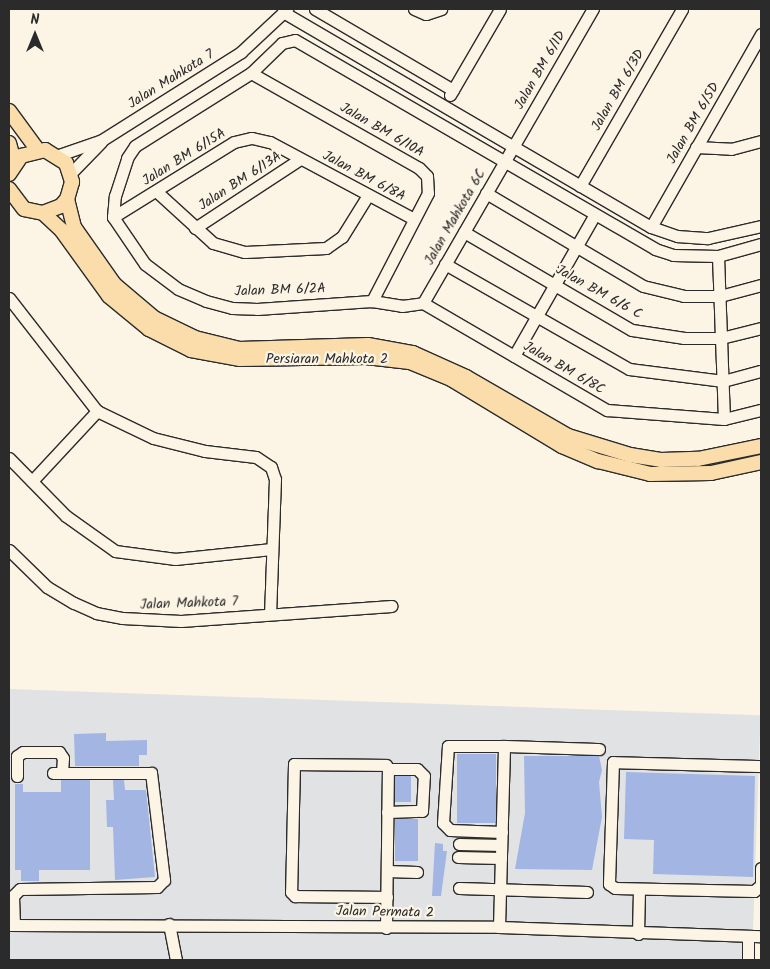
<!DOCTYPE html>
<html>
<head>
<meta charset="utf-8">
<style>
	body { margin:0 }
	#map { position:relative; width:770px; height:969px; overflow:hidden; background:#fcf5e5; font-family:Kalam,sans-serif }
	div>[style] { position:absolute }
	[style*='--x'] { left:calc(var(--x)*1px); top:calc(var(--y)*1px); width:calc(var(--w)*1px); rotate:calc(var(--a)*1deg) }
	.built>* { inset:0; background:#e1e2e4; transform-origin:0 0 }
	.building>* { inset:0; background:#a3b5e3; transform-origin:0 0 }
	.roads { filter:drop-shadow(1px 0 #2b2b2b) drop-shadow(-1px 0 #2b2b2b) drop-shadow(0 1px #2b2b2b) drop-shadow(0 -1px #2b2b2b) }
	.minor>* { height:11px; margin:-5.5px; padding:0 5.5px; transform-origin:5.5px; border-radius:5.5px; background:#fcf5e5 }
	.major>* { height:14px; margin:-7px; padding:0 7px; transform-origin:7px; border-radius:7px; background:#fbddab }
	span { translate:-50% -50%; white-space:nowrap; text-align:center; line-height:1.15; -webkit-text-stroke:4.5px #fcf5e5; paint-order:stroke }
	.street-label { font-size:14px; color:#2b2b2b }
	.frame { position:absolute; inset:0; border:10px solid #2b2b2b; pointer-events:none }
	.north { position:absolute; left:10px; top:10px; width:50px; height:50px; -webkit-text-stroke:4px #fcf5e5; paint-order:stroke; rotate:0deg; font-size:14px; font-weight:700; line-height:20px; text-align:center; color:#2b2b2b }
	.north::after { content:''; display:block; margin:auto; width:18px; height:22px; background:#2b2b2b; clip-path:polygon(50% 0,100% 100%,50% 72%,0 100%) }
</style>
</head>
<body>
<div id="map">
	<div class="built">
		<i style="left:9px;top:689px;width:752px;height:271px;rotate:2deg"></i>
	</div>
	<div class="building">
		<i style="clip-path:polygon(106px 733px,106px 741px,147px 740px,147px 755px,139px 755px,139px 766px,75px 766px,74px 734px)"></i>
		<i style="left:457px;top:754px;width:39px;height:69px"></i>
		<i style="clip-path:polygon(524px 756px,599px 756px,602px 770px,599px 782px,602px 817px,592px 870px,515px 869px,525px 813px)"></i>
		<i style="clip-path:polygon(626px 772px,755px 776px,753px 877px,653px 874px,654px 840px,624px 839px)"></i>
		<i style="left:395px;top:776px;width:16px;height:26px"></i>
		<i style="clip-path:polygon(61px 780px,90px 780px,90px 870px,39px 870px,39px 881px,21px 881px,21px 870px,15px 870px,15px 784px,23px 784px,23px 792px,61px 792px)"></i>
		<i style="clip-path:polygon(113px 780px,124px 780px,125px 790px,146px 790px,155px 877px,115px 880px,113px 827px,107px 827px,106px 800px,114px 800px)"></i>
		<i style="left:395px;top:819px;width:23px;height:42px"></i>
		<i style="clip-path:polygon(435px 843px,443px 844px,443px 851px,447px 851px,441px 896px,432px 896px)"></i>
	</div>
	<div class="roads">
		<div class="minor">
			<i style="--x:315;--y:9;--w:160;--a:30.4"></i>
			<i style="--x:414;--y:9;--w:13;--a:23"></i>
			<i style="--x:426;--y:14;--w:16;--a:-18"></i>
			<i style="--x:283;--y:12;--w:426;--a:30.3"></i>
			<i style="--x:651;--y:227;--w:28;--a:19"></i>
			<i style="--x:677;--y:236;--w:31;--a:4"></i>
			<i style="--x:708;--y:238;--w:54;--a:-12.8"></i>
			<i style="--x:251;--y:73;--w:193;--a:29.5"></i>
			<i style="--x:419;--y:168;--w:11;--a:45"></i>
			<i style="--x:427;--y:176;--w:17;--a:87"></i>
			<i style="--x:428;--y:193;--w:122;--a:117.4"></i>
			<i style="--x:450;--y:95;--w:99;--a:-59.8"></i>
			<i style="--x:696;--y:147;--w:35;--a:3"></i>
			<i style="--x:731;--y:149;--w:31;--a:-15"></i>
			<i style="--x:59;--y:155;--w:46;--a:-19.2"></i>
			<i style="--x:102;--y:140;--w:165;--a:-32.3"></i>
			<i style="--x:241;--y:52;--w:63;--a:-43.1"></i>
			<i style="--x:71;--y:173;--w:43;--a:-45.9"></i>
			<i style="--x:580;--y:186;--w:204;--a:-60"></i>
			<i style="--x:156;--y:191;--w:77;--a:42.4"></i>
			<i style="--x:213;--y:243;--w:33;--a:16"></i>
			<i style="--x:245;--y:252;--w:81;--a:-2.8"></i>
			<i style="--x:326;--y:248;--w:19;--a:-35"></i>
			<i style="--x:342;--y:237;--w:49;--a:-58.2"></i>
			<i style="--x:486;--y:193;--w:182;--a:30.6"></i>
			<i style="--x:643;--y:286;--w:42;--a:13.7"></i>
			<i style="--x:684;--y:296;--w:36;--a:0"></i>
			<i style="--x:720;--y:296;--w:42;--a:-15"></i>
			<i style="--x:113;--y:217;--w:21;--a:-85"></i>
			<i style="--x:115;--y:196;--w:40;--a:-72"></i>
			<i style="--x:127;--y:158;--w:14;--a:-56"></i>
			<i style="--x:135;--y:146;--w:137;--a:-32.2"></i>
			<i style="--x:251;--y:73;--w:43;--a:-44.1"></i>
			<i style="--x:282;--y:43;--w:13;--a:-13"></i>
			<i style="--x:295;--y:40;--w:416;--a:30.1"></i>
			<i style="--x:655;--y:249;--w:19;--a:18"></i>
			<i style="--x:673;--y:255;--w:45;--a:1.3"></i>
			<i style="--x:718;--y:256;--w:45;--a:-15.6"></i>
			<i style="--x:113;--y:217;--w:57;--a:55.8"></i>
			<i style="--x:145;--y:264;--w:41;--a:37.1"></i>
			<i style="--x:178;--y:289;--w:30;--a:23"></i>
			<i style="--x:206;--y:301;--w:27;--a:15"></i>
			<i style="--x:232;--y:308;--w:25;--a:2"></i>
			<i style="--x:257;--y:309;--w:115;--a:-4"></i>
			<i style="--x:372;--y:301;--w:30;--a:9"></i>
			<i style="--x:402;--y:306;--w:21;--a:-8"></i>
			<i style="--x:113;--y:217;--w:142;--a:-31.8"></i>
			<i style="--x:234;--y:142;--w:18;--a:-13"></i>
			<i style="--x:252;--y:138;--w:18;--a:13"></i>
			<i style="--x:270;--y:142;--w:163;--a:28.1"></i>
			<i style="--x:651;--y:227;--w:222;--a:-60.3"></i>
			<i style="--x:195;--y:228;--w:126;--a:-33.3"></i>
			<i style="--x:464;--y:232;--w:194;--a:30.3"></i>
			<i style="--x:632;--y:330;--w:53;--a:8.7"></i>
			<i style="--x:684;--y:338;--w:37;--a:0"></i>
			<i style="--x:721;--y:338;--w:41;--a:-14"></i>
			<i style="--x:718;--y:256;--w:163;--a:87.9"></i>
			<i style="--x:445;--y:264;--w:212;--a:29.7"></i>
			<i style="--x:629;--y:369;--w:95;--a:7.3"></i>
			<i style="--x:723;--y:381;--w:39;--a:-15"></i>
			<i style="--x:9;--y:298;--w:143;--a:52.1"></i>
			<i style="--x:97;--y:411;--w:62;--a:25.7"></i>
			<i style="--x:153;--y:438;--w:54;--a:14"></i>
			<i style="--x:205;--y:451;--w:51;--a:6.7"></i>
			<i style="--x:256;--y:457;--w:18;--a:34"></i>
			<i style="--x:271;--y:467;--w:13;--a:72"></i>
			<i style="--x:275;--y:479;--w:135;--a:92.1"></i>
			<i style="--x:423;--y:303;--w:213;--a:30.2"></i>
			<i style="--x:607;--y:410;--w:117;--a:4.4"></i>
			<i style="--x:724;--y:419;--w:38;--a:-14"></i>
			<i style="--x:423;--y:303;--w:340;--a:-60"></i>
			<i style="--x:514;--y:356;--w:163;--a:-60.3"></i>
			<i style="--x:9;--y:458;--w:81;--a:45.5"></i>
			<i style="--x:66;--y:516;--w:60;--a:35.5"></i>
			<i style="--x:115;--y:551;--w:61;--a:7.6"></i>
			<i style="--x:175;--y:559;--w:97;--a:-5.9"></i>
			<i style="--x:32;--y:481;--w:96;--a:-47.1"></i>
			<i style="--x:9;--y:550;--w:53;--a:44.2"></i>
			<i style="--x:47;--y:587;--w:31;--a:31"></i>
			<i style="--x:74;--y:603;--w:24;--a:24"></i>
			<i style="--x:96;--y:613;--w:26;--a:11"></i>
			<i style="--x:122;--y:618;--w:59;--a:2.9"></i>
			<i style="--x:181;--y:621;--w:211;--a:-4.1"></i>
			<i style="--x:761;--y:766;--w:148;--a:-178.5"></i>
			<i style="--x:613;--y:762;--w:122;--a:91.9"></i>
			<i style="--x:609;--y:884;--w:7;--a:34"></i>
			<i style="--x:615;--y:888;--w:139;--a:1.2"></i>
			<i style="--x:754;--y:891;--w:9;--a:-41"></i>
			<i style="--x:761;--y:885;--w:17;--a:-90"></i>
			<i style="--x:17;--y:776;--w:20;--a:-90"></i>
			<i style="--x:17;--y:756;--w:7;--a:-34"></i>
			<i style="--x:23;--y:752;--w:36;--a:0"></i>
			<i style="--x:59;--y:752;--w:7;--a:56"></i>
			<i style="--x:63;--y:758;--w:15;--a:94"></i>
			<i style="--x:387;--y:812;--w:35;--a:-2"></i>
			<i style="--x:422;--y:811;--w:35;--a:-87"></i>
			<i style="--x:424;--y:776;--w:10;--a:-135"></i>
			<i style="--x:417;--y:769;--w:29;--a:180"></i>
			<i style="--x:502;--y:832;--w:52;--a:-177.8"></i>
			<i style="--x:450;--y:830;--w:10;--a:-135"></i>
			<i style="--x:443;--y:823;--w:77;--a:-86.3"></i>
			<i style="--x:448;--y:746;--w:56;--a:0"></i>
			<i style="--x:459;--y:844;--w:42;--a:1.4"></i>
			<i style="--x:458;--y:857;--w:43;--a:1.3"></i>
			<i style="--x:387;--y:871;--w:30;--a:2"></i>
			<i style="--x:459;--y:888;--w:128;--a:1.8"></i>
			<i style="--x:169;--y:924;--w:37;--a:79"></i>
			<i style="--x:9;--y:925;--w:490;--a:0.2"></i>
			<i style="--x:499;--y:927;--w:262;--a:2"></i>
			<i style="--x:14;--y:925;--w:29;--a:-92"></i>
			<i style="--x:13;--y:896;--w:10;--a:-45"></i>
			<i style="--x:20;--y:889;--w:137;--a:-0.8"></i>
			<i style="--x:157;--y:887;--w:10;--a:-45"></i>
			<i style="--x:164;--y:880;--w:108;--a:-96.9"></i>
			<i style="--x:151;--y:773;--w:98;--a:180"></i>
			<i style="--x:499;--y:927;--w:181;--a:-88.4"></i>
			<i style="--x:504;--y:746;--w:95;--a:1.8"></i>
			<i style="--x:386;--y:928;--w:159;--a:-89.3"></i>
			<i style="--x:388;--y:769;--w:4;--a:-117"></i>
			<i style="--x:386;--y:765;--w:92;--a:-179.4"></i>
			<i style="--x:294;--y:764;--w:128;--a:91.3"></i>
			<i style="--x:291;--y:892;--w:6;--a:45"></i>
			<i style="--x:295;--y:896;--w:92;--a:0.6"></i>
			<i style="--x:638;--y:934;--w:45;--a:-88.7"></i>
			<i style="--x:748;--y:936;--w:24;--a:90"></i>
		</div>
		<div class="major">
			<i style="--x:9;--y:111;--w:47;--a:53.6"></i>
			<i style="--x:9;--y:143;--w:20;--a:75"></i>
			<i style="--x:9;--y:174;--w:22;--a:-56"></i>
			<i style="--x:21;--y:156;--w:25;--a:-14"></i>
			<i style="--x:45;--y:150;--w:25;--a:32"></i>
			<i style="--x:66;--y:163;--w:20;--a:72"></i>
			<i style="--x:72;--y:182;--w:18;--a:106"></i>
			<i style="--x:67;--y:199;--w:9;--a:131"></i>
			<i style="--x:61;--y:206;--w:19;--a:159"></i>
			<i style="--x:43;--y:213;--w:19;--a:-168"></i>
			<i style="--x:24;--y:209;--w:25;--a:-127"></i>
			<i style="--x:67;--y:199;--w:29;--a:76"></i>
			<i style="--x:74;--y:227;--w:70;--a:54.9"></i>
			<i style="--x:114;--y:284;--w:52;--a:40.4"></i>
			<i style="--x:154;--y:318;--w:46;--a:26"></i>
			<i style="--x:195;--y:338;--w:45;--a:14"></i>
			<i style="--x:239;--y:349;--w:129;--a:-1.8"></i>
			<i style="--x:368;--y:345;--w:46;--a:10.1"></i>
			<i style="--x:413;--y:353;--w:58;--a:24.4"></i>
			<i style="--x:466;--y:377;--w:118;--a:30"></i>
			<i style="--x:568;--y:436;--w:65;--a:17"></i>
			<i style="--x:630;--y:455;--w:31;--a:9"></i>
			<i style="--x:661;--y:460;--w:37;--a:-2"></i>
			<i style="--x:698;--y:459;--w:64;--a:-11.7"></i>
			<i style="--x:43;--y:213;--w:26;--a:43"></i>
			<i style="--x:62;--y:231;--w:80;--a:54.1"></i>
			<i style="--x:109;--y:296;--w:52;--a:39.5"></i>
			<i style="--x:149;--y:329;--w:47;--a:26.6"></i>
			<i style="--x:191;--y:350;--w:50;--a:10.4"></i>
			<i style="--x:240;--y:359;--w:126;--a:-0.9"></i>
			<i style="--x:366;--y:357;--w:44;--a:6.5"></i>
			<i style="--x:410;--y:362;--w:44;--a:22.5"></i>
			<i style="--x:451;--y:379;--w:130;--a:31.1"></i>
			<i style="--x:562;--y:446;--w:39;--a:23"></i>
			<i style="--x:598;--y:461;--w:54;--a:14"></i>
			<i style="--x:650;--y:474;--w:61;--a:-0.9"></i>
			<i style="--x:711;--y:473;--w:51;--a:-12.4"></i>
		</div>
	</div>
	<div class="street-label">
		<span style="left:540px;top:70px;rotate:-60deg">Jalan BM 6/1D</span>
		<span style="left:171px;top:79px;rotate:-32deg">Jalan Mahkota 7</span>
		<span style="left:618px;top:90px;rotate:-60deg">Jalan BM 6/3D</span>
		<span style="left:693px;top:123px;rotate:-60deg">Jalan BM 6/5D</span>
		<span style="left:382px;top:130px;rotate:30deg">Jalan BM 6/10A</span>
		<span style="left:184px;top:157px;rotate:-32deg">Jalan BM 6/15A</span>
		<span style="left:364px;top:176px;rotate:28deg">Jalan BM 6/8A</span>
		<span style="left:240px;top:181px;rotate:-33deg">Jalan BM 6/13A</span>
		<span style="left:455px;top:217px;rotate:-60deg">Jalan Mahkota 6C</span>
		<span style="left:280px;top:290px;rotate:-2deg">Jalan BM 6/2A</span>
		<span style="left:599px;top:292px;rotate:29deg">Jalan BM 6/6 C</span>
		<span style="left:327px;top:359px">Persiaran Mahkota 2</span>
		<span style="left:564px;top:368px;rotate:30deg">Jalan BM 6/8C</span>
		<span style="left:189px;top:603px;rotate:-2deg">Jalan Mahkota 7</span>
		<span style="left:385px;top:912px;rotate:1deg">Jalan Permata 2</span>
	</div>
	<div class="frame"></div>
	<div class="north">N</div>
</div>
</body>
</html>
